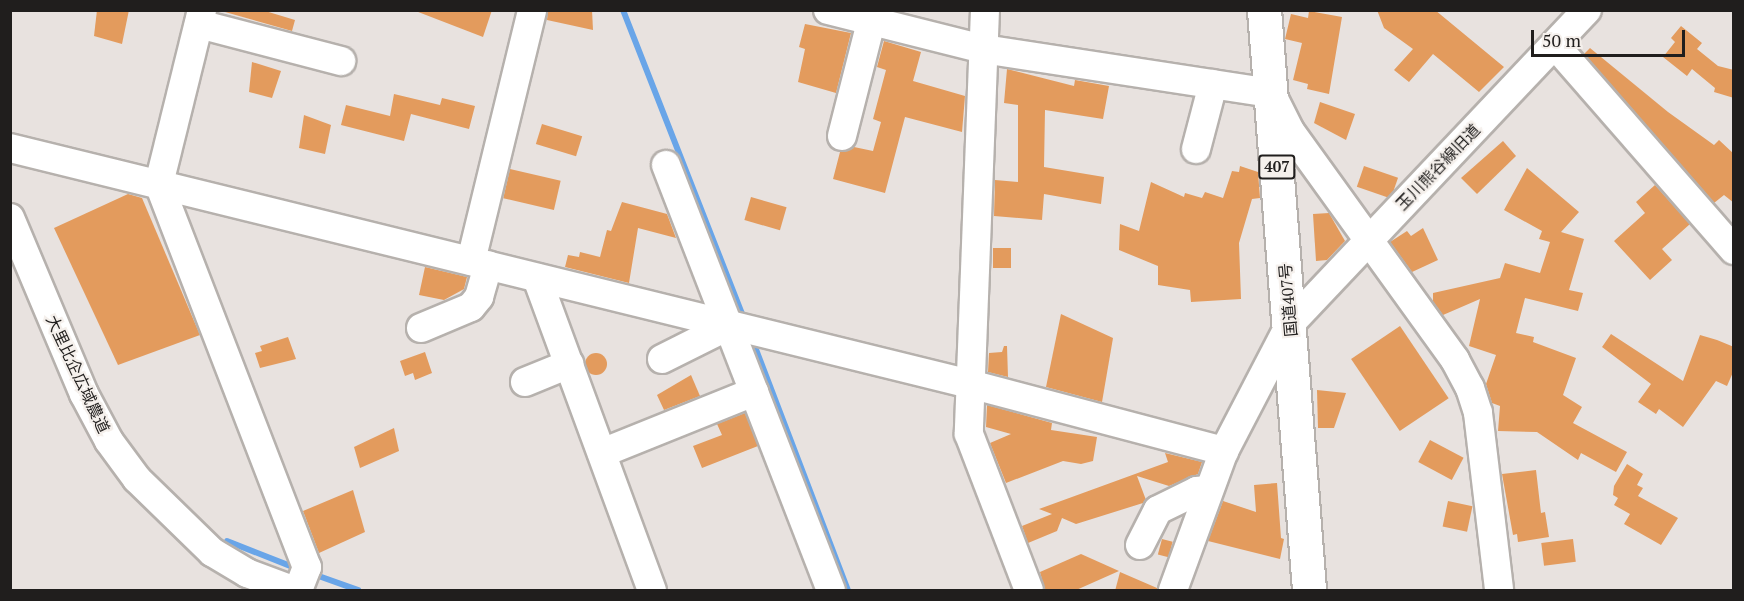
<!DOCTYPE html>
<html>
<head>
<meta charset="utf-8">
<style>
	body { margin:0 }
	#map { position:relative; width:1744px; height:601px; overflow:hidden; background:#e8e2df; font-family:"PT Serif","Noto Sans JP",serif }
	div>[style] { position:absolute }
	[style*='--x'] { left:calc(var(--x)*1px); top:calc(var(--y)*1px); width:calc(var(--w)*1px); rotate:calc(var(--a)*1deg) }
	.stream>* { height:6px; margin:-3px; padding:0 3px; transform-origin:3px; border-radius:3px; background:#69a5e8 }
	.building>* { inset:0; background:#e39b5d; transform-origin:0 0 }
	.round { border-radius:50% }
	.roads { filter:drop-shadow(2px 0 #b6b1ad) drop-shadow(-2px 0 #b6b1ad) drop-shadow(0 2px #b6b1ad) drop-shadow(0 -2px #b6b1ad) }
	.minor>* { height:28px; margin:-14px; padding:0 14px; transform-origin:14px; border-radius:14px; background:#fff }
	.highway>* { height:33px; margin:-16.5px; padding:0 16.5px; transform-origin:16.5px; border-radius:16.5px; background:#fff }
	span { translate:-50% -50%; white-space:nowrap; text-align:center; line-height:1.15; -webkit-text-stroke:4.5px #f5f0ec; paint-order:stroke }
	.shield-label span { padding:2px 4px; background:#f5f0ec; border:2px solid; border-radius:4px; -webkit-text-stroke-width:0 }
	.shield-label { font-size:15px; color:#201e1d; font-weight:700 }
	.street-label { font-size:16px; color:#201e1d }
	.frame { position:absolute; inset:0; border:12px solid #201e1d; pointer-events:none }
	.scale { position:absolute; left:1531px; top:30px; width:154px; height:27px; box-sizing:border-box; border:3px solid #201e1d; border-top:0; padding-left:8px; font-size:18px; line-height:21px; white-space:nowrap; color:#201e1d; -webkit-text-stroke:4px #f5f0ec; paint-order:stroke }
</style>
</head>
<body>
<div id="map">
	<div class="stream">
		<i style="--x:623;--y:10;--w:334;--a:68.6"></i>
		<i style="--x:752;--y:339;--w:269;--a:69.1"></i>
		<i style="--x:227;--y:541;--w:76;--a:21.5"></i>
		<i style="--x:313;--y:574;--w:48;--a:19.6"></i>
	</div>
	<div class="building">
		<i style="clip-path:polygon(97px 10px,129px 10px,122px 44px,94px 36px)"></i>
		<i style="clip-path:polygon(218px 10px,262px 10px,295px 20px,292px 31px)"></i>
		<i style="clip-path:polygon(413px 10px,492px 10px,483px 37px)"></i>
		<i style="clip-path:polygon(548px 10px,592px 10px,593px 30px,547px 20px)"></i>
		<i style="clip-path:polygon(1377px 10px,1435px 10px,1504px 67px,1479px 92px,1433px 54px,1409px 82px,1394px 70px,1413px 49px,1384px 28px)"></i>
		<i style="clip-path:polygon(1309px 11px,1342px 17px,1329px 94px,1307px 89px,1308px 84px,1293px 80px,1302px 43px,1285px 39px,1291px 14px,1308px 18px)"></i>
		<i style="clip-path:polygon(805px 24px,851px 33px,836px 93px,798px 82px,805px 49px,799px 47px)"></i>
		<i style="clip-path:polygon(1681px 26px,1702px 43px,1697px 49px,1718px 66px,1734px 70px,1734px 98px,1714px 92px,1715px 88px,1692px 69px,1687px 76px,1663px 57px,1675px 42px,1671px 38px)"></i>
		<i style="clip-path:polygon(884px 41px,921px 52px,913px 81px,965px 96px,962px 132px,905px 117px,885px 193px,833px 179px,840px 152px,854px 147px,873px 151px,881px 122px,873px 119px,886px 70px,877px 67px)"></i>
		<i style="clip-path:polygon(1590px 48px,1668px 112px,1714px 145px,1719px 140px,1734px 154px,1734px 203px,1724px 195px,1714px 203px,1584px 54px)"></i>
		<i style="clip-path:polygon(252px 62px,281px 71px,272px 98px,249px 92px)"></i>
		<i style="clip-path:polygon(1007px 69px,1074px 86px,1075px 80px,1109px 86px,1103px 119px,1045px 110px,1044px 167px,1104px 177px,1101px 204px,1044px 194px,1042px 220px,994px 216px,995px 180px,1018px 182px,1018px 105px,1004px 103px)"></i>
		<i style="clip-path:polygon(394px 94px,440px 105px,442px 98px,475px 106px,469px 129px,411px 114px,404px 141px,341px 125px,346px 105px,390px 116px)"></i>
		<i style="clip-path:polygon(1320px 102px,1355px 114px,1346px 140px,1314px 123px)"></i>
		<i style="clip-path:polygon(304px 115px,331px 125px,325px 154px,299px 148px)"></i>
		<i style="left:542px;top:124px;width:42px;height:21px;rotate:17deg"></i>
		<i style="clip-path:polygon(1503px 141px,1516px 156px,1477px 194px,1461px 178px)"></i>
		<i style="clip-path:polygon(1240px 166px,1258px 172px,1260px 198px,1252px 199px,1239px 243px,1241px 299px,1191px 302px,1190px 290px,1158px 285px,1158px 266px,1119px 250px,1120px 224px,1139px 231px,1151px 182px,1184px 197px,1185px 193px,1202px 198px,1205px 192px,1223px 198px,1232px 171px,1239px 172px)"></i>
		<i style="left:1364px;top:166px;width:36px;height:22px;rotate:19deg"></i>
		<i style="clip-path:polygon(1527px 168px,1579px 212px,1561px 232px,1584px 239px,1569px 290px,1583px 293px,1578px 311px,1525px 298px,1516px 333px,1534px 337px,1533px 342px,1576px 358px,1563px 395px,1582px 407px,1573px 423px,1627px 452px,1616px 472px,1581px 453px,1578px 460px,1537px 432px,1498px 431px,1500px 406px,1492px 403px,1486px 384px,1496px 355px,1469px 346px,1480px 299px,1443px 315px,1433px 302px,1433px 293px,1500px 278px,1505px 263px,1540px 273px,1550px 242px,1539px 239px,1542px 231px,1504px 210px)"></i>
		<i style="left:510px;top:169px;width:52px;height:30px;rotate:13deg"></i>
		<i style="clip-path:polygon(1655px 185px,1690px 224px,1662px 249px,1672px 260px,1650px 280px,1614px 241px,1645px 213px,1636px 202px)"></i>
		<i style="clip-path:polygon(128px 194px,142px 198px,200px 335px,118px 365px,54px 228px)"></i>
		<i style="left:751px;top:197px;width:37px;height:24px;rotate:16deg"></i>
		<i style="clip-path:polygon(622px 202px,667px 214px,676px 238px,638px 228px,629px 283px,565px 267px,568px 255px,579px 257px,580px 252px,600px 257px,607px 230px,611px 231px)"></i>
		<i style="clip-path:polygon(1329px 213px,1345px 241px,1327px 260px,1316px 261px,1313px 214px)"></i>
		<i style="clip-path:polygon(1423px 228px,1438px 260px,1412px 272px,1390px 242px,1407px 231px,1411px 236px)"></i>
		<i style="left:993px;top:248px;width:18px;height:20px"></i>
		<i style="clip-path:polygon(425px 267px,467px 277px,464px 289px,444px 300px,419px 295px)"></i>
		<i style="clip-path:polygon(1061px 314px,1113px 338px,1102px 402px,1046px 387px)"></i>
		<i style="left:1400px;top:326px;width:87px;height:59px;rotate:56deg"></i>
		<i style="clip-path:polygon(1611px 334px,1683px 381px,1700px 335px,1717px 340px,1734px 347px,1734px 370px,1727px 386px,1716px 381px,1683px 427px,1659px 409px,1656px 414px,1638px 402px,1651px 384px,1602px 347px)"></i>
		<i style="clip-path:polygon(288px 337px,296px 359px,260px 368px,255px 353px,262px 351px,260px 346px)"></i>
		<i style="clip-path:polygon(1004px 346px,1007px 346px,1008px 377px,988px 372px,989px 353px,1002px 352px)"></i>
		<i style="clip-path:polygon(425px 352px,432px 373px,415px 380px,413px 373px,405px 376px,400px 361px)"></i>
		<i class="round" style="left:585px;top:353px;width:22px;height:22px"></i>
		<i style="clip-path:polygon(691px 375px,700px 396px,664px 410px,657px 395px)"></i>
		<i style="clip-path:polygon(1317px 390px,1346px 393px,1334px 428px,1318px 428px)"></i>
		<i style="clip-path:polygon(987px 405px,1052px 423px,1051px 430px,1097px 437px,1093px 461px,1081px 464px,1063px 461px,1006px 483px,990px 443px,1011px 434px,986px 427px)"></i>
		<i style="clip-path:polygon(745px 413px,758px 446px,702px 468px,693px 446px,722px 435px,717px 424px)"></i>
		<i style="clip-path:polygon(394px 428px,399px 451px,360px 468px,354px 447px)"></i>
		<i style="left:1430px;top:440px;width:38px;height:25px;rotate:28deg"></i>
		<i style="clip-path:polygon(1165px 453px,1202px 462px,1198px 474px,1169px 486px,1137px 476px,1146px 500px,1143px 503px,1076px 524px,1062px 518px,1057px 531px,1028px 543px,1022px 526px,1052px 514px,1039px 509px,1168px 462px)"></i>
		<i style="clip-path:polygon(1627px 464px,1643px 474px,1637px 485px,1643px 488px,1638px 496px,1678px 518px,1661px 545px,1624px 524px,1630px 514px,1614px 505px,1618px 498px,1613px 495px,1614px 486px)"></i>
		<i style="clip-path:polygon(1536px 470px,1541px 513px,1545px 512px,1549px 537px,1518px 542px,1517px 534px,1513px 535px,1502px 474px)"></i>
		<i style="clip-path:polygon(1277px 483px,1281px 538px,1284px 539px,1280px 559px,1208px 541px,1223px 501px,1256px 512px,1254px 485px)"></i>
		<i style="clip-path:polygon(353px 490px,365px 532px,319px 553px,303px 511px)"></i>
		<i style="left:1448px;top:501px;width:25px;height:26px;rotate:12deg"></i>
		<i style="left:1162px;top:539px;width:11px;height:16px;rotate:15deg"></i>
		<i style="left:1573px;top:539px;width:23px;height:32px;rotate:83deg"></i>
		<i style="clip-path:polygon(1081px 554px,1119px 571px,1074px 591px,1045px 591px,1040px 572px)"></i>
		<i style="clip-path:polygon(1120px 572px,1157px 588px,1157px 591px,1115px 591px)"></i>
	</div>
	<div class="roads">
		<div class="minor">
			<i style="--x:202;--y:10;--w:179;--a:103.9"></i>
			<i style="--x:159;--y:184;--w:411;--a:68.9"></i>
			<i style="--x:307;--y:567;--w:25;--a:111"></i>
			<i style="--x:828;--y:10;--w:160;--a:14.1"></i>
			<i style="--x:983;--y:49;--w:291;--a:8.7"></i>
			<i style="--x:1271;--y:93;--w:42;--a:63.4"></i>
			<i style="--x:1290;--y:131;--w:282;--a:54.2"></i>
			<i style="--x:1455;--y:360;--w:32;--a:62"></i>
			<i style="--x:1470;--y:388;--w:26;--a:72"></i>
			<i style="--x:1478;--y:413;--w:178;--a:83.2"></i>
			<i style="--x:985;--y:10;--w:424;--a:92.2"></i>
			<i style="--x:969;--y:434;--w:167;--a:69"></i>
			<i style="--x:199;--y:24;--w:147;--a:14.6"></i>
			<i style="--x:1555;--y:45;--w:272;--a:48.9"></i>
			<i style="--x:842;--y:136;--w:118;--a:-75.7"></i>
			<i style="--x:10;--y:148;--w:989;--a:13.81"></i>
			<i style="--x:970;--y:384;--w:263;--a:14.8"></i>
			<i style="--x:1196;--y:149;--w:67;--a:-75.3"></i>
			<i style="--x:666;--y:165;--w:456;--a:68.8"></i>
			<i style="--x:10;--y:218;--w:191;--a:67.2"></i>
			<i style="--x:84;--y:394;--w:53;--a:62"></i>
			<i style="--x:109;--y:441;--w:47;--a:53.6"></i>
			<i style="--x:137;--y:479;--w:105;--a:44.2"></i>
			<i style="--x:212;--y:552;--w:41;--a:31"></i>
			<i style="--x:247;--y:573;--w:48;--a:20.7"></i>
			<i style="--x:471;--y:261;--w:258;--a:-76.3"></i>
			<i style="--x:537;--y:278;--w:333;--a:69.8"></i>
			<i style="--x:421;--y:328;--w:54;--a:-22.8"></i>
			<i style="--x:471;--y:307;--w:13;--a:-51"></i>
			<i style="--x:479;--y:297;--w:33;--a:-74"></i>
			<i style="--x:662;--y:359;--w:74;--a:-26.6"></i>
			<i style="--x:525;--y:382;--w:48;--a:-22.2"></i>
			<i style="--x:602;--y:453;--w:164;--a:-21.9"></i>
			<i style="--x:1140;--y:545;--w:39;--a:-63"></i>
			<i style="--x:1158;--y:510;--w:43;--a:-26"></i>
			<i style="--x:1197;--y:491;--w:10;--a:-6"></i>
			<i style="--x:1173;--y:590;--w:148;--a:-69.9"></i>
			<i style="--x:1224;--y:451;--w:143;--a:-62.5"></i>
			<i style="--x:1290;--y:324;--w:432;--a:-46.6"></i>
		</div>
		<div class="highway">
			<i style="--x:1264;--y:10;--w:582;--a:85.56"></i>
		</div>
	</div>
	<div class="shield-label">
		<span style="left:1277px;top:167px">407</span>
	</div>
	<div class="street-label">
		<span style="left:1438px;top:167px;rotate:-46deg">玉川熊谷線旧道</span>
		<span style="left:1288px;top:300px;rotate:-95deg">国道407号</span>
		<span style="left:78px;top:374px;rotate:65deg">大里比企広域農道</span>
	</div>
	<div class="frame"></div>
	<div class="scale">50 m</div>
</div>
</body>
</html>
